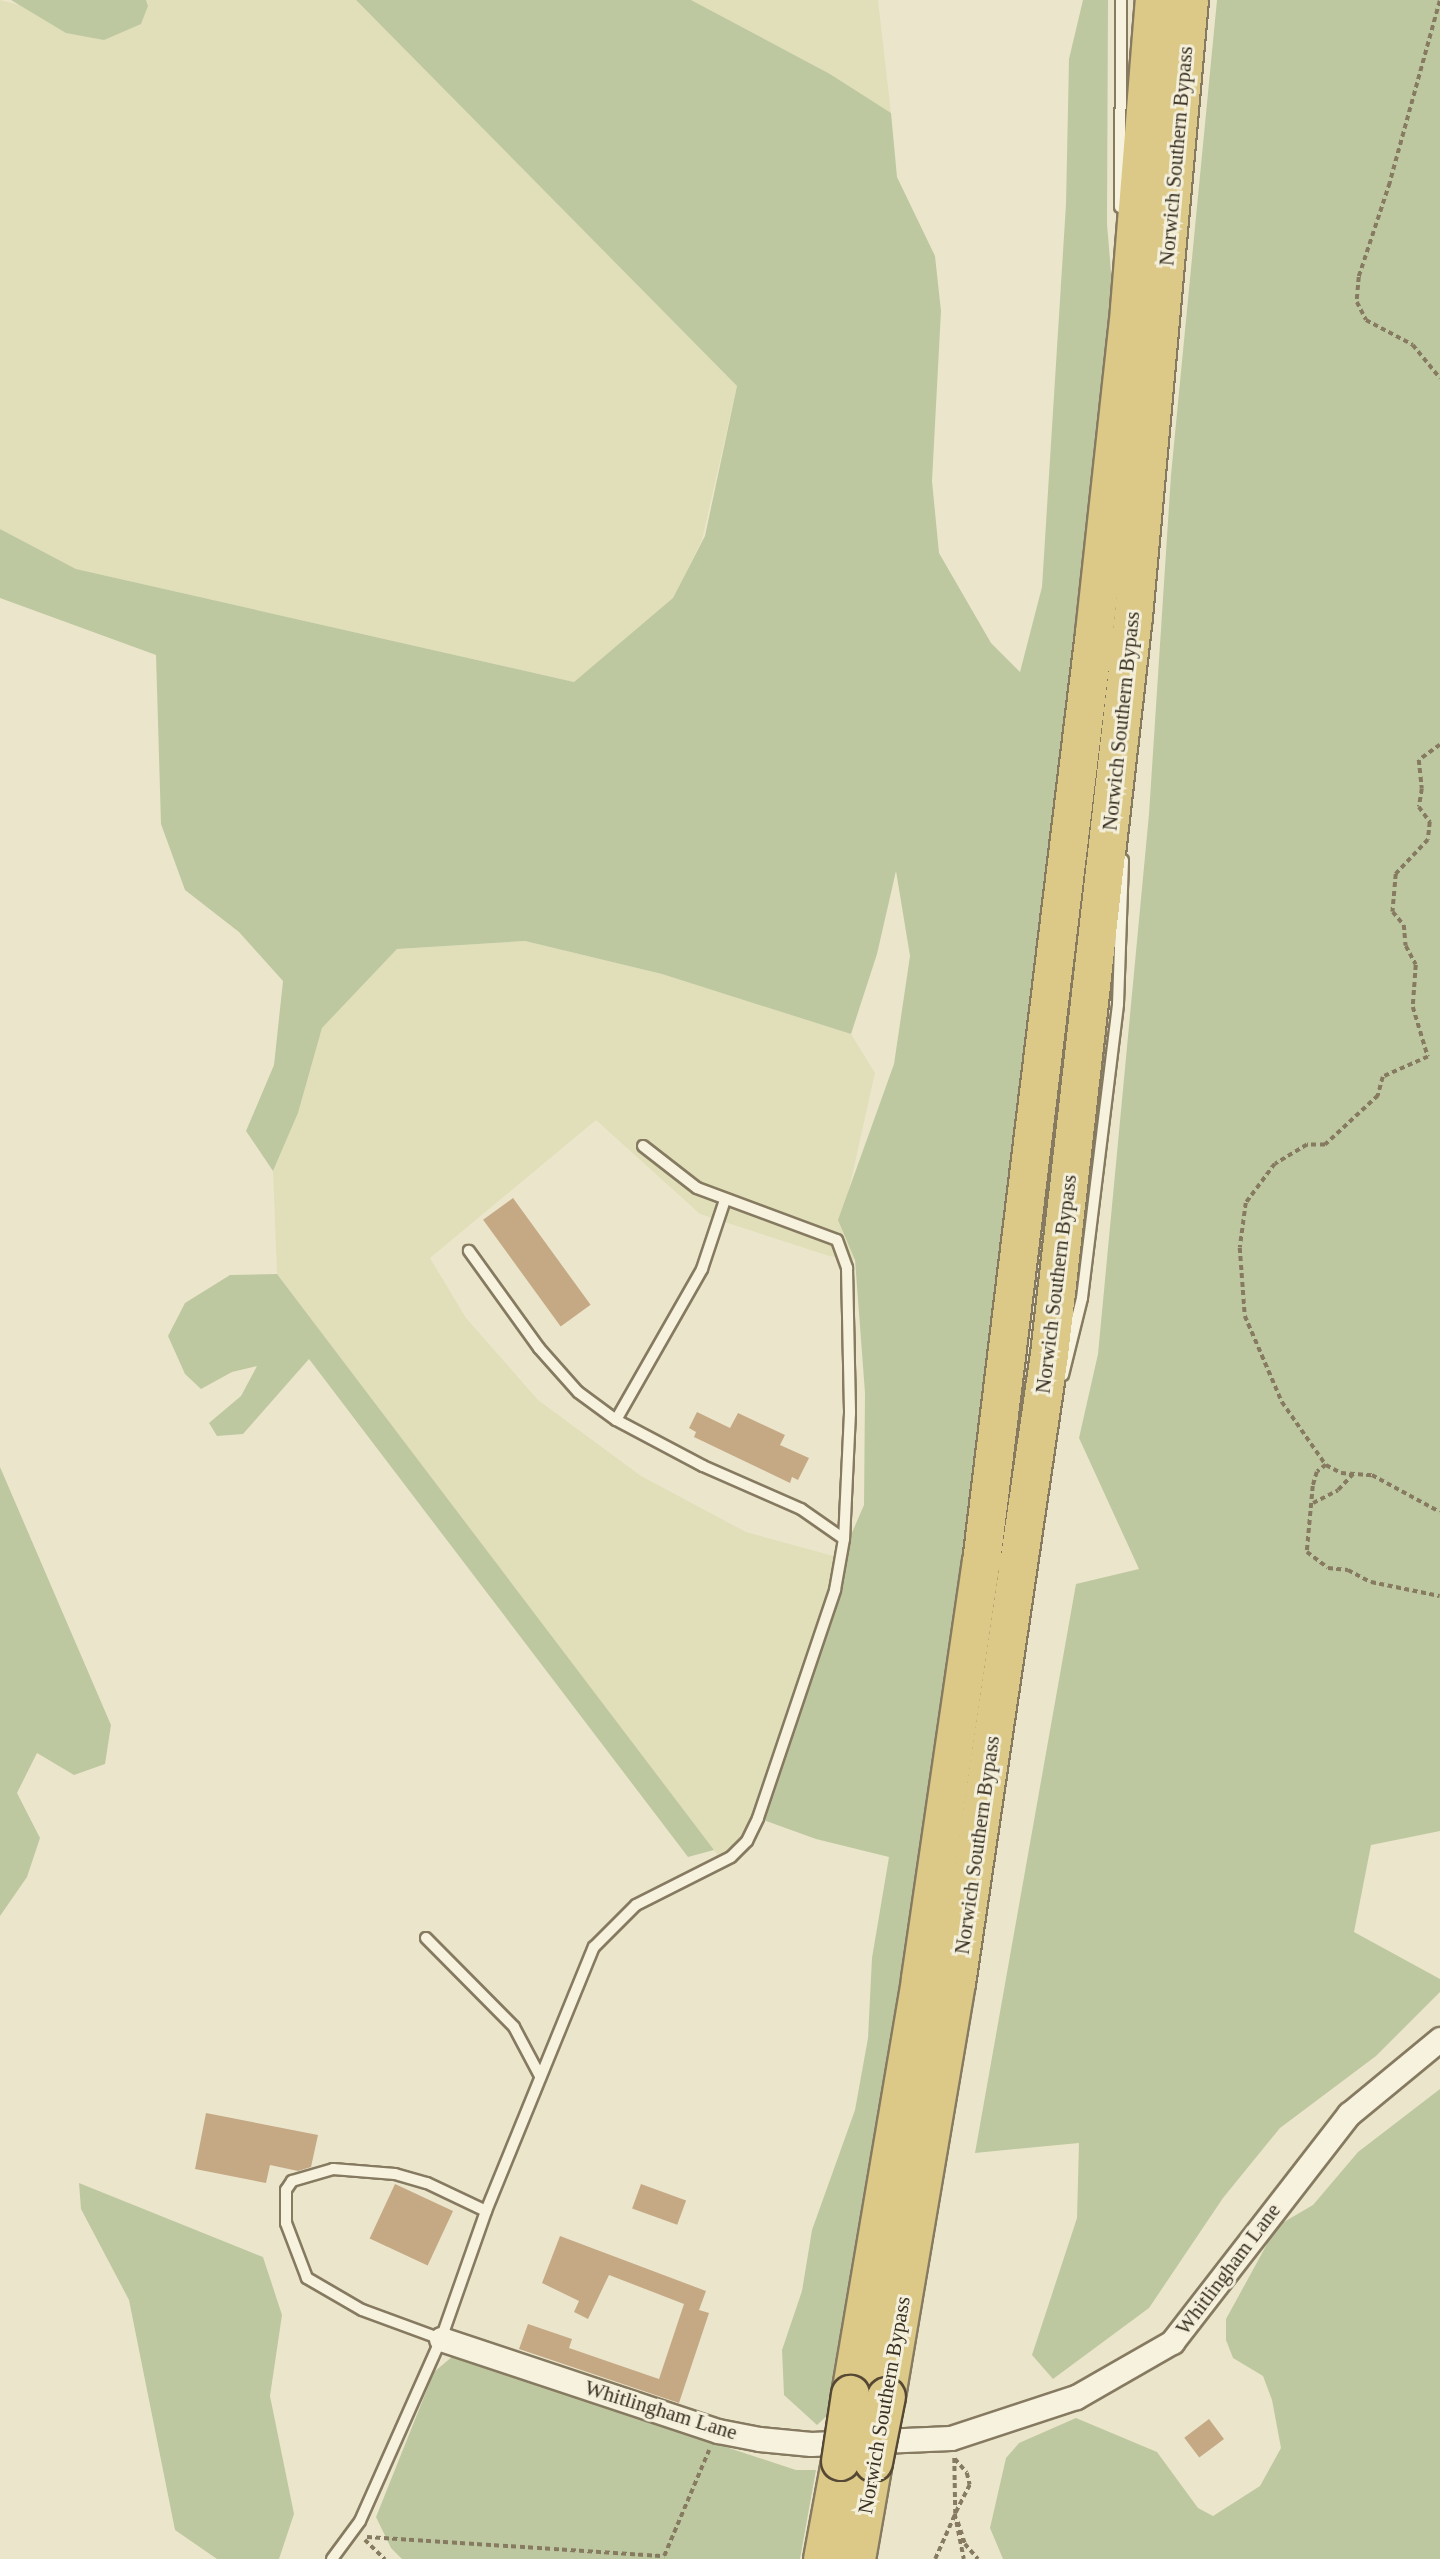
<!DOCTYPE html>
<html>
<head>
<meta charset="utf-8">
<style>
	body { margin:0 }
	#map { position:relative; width:1440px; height:2559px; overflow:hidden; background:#ebe6cb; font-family:Georgia,serif }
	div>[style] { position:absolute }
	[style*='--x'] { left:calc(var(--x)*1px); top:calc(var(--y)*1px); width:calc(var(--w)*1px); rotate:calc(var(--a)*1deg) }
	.farmland>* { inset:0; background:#e0dfb9 }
	.green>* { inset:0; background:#bec8a0 }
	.building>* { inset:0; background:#c5a985; transform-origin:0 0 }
	.path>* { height:3.5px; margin-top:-1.75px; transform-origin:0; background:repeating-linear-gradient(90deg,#867a61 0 5px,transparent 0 8.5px) }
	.roads { filter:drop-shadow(2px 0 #867a61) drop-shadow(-2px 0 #867a61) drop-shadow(0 2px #867a61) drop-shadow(0 -2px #867a61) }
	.service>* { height:10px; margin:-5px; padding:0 5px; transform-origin:5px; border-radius:5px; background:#f6f2de }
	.minor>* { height:23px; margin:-11.5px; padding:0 11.5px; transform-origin:11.5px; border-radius:11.5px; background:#f6f2de }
	.trunk>* { height:37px; margin:-18.5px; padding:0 18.5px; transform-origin:18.5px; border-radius:18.5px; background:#dcc887 }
	.bridges { filter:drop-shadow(2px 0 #554834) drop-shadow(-2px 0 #554834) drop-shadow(0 2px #554834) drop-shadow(0 -2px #554834) }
	.trunk-bridge>* { height:37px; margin:-18.5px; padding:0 18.5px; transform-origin:18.5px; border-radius:18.5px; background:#dcc887 }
	span { translate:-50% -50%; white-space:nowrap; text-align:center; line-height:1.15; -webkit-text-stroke:6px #f3efda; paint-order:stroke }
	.street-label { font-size:21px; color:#393023 }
</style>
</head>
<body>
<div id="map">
	<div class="farmland">
		<i style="clip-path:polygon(0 0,24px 6px,148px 6px,146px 0,356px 0,737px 386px,702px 540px,673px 599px,574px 682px,76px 569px,0 529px)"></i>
		<i style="clip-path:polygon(691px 0,878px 0,891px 113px,830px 74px)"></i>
		<i style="clip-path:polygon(525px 941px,662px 974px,851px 1034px,875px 1073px,842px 1221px,855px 1260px,829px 1256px,700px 1214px,596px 1120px,430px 1258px,466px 1318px,538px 1400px,641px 1476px,746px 1532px,841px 1558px,747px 1841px,723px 1862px,277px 1274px,273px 1171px,298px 1113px,322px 1028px,397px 949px)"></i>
	</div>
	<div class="green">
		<i style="clip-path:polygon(11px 0,146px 0,148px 6px,141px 24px,104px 40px,66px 33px)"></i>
		<i style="clip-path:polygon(356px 0,691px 0,830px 74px,891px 113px,897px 177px,935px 256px,941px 311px,932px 481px,939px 553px,991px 643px,1020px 672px,1042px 587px,1066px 204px,1069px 59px,1083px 0,1108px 0,1107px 224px,1114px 308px,973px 1561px,843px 2401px,817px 2425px,784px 2395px,782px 2350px,802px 2291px,812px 2230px,855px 2110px,868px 2038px,872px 1958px,889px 1857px,816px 1839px,758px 1818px,841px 1558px,864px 1505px,865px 1393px,855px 1260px,838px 1220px,894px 1064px,910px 956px,896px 871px,877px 954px,851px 1034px,662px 974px,525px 941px,397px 949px,322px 1028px,298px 1113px,273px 1171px,246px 1131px,274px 1065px,283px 981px,239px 932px,185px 890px,161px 824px,156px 655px,0 598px,0 529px,76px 569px,574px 682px,673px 598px,705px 536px,737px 386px)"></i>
		<i style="clip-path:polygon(1217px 0,1440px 0,1440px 1831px,1371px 1845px,1354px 1932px,1440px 1979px,1440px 1992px,1376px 2056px,1280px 2128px,1223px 2198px,1149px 2308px,1053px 2379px,1032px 2355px,1077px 2218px,1079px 2143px,975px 2153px,1076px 1584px,1139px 1569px,1079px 1438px,1098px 1354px,1149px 814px,1171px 475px)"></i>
		<i style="clip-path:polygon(277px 1274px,714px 1850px,688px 1857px,309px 1359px,243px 1434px,217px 1436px,209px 1423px,241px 1396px,257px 1366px,232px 1372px,201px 1389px,185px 1374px,168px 1336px,185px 1303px,230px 1275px)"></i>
		<i style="clip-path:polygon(0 1467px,111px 1725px,105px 1764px,74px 1775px,37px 1753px,17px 1793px,40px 1838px,27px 1877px,0 1916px)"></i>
		<i style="clip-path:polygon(1440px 2089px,1440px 2559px,1003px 2559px,990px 2528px,1006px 2458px,1019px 2443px,1076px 2418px,1157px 2452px,1198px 2508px,1213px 2516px,1260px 2486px,1281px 2448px,1272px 2400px,1263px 2376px,1233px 2358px,1226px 2340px,1226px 2319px,1277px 2226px,1313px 2205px,1358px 2152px)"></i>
		<i style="clip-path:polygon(79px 2183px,263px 2257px,282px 2315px,270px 2396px,294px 2514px,279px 2559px,217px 2559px,175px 2530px,129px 2300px,81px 2209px)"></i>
		<i style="clip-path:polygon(453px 2356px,481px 2358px,732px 2449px,796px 2470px,816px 2470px,800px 2559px,402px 2559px,391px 2548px,376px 2517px,434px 2372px)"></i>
	</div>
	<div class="building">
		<i style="left:513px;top:1198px;width:132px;height:37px;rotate:54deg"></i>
		<i style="clip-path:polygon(697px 1412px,730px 1428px,738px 1413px,785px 1435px,780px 1445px,809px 1458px,798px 1480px,792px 1477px,790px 1483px,694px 1437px,696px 1432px,689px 1428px)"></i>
		<i style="clip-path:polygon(206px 2113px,318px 2135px,311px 2167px,298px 2171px,270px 2165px,266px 2183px,195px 2169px)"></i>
		<i style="left:395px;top:2184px;width:64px;height:60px;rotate:25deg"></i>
		<i style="left:641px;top:2184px;width:48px;height:26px;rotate:20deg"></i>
		<i style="clip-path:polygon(560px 2236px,706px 2291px,699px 2310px,709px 2313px,679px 2403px,519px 2349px,528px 2324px,572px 2339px,569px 2348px,659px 2379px,684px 2304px,609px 2275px,588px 2319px,574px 2312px,579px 2301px,542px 2283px)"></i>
		<i style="left:1209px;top:2419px;width:25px;height:31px;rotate:53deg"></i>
	</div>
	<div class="path">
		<i style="--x:1440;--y:1;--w:189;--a:105.4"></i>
		<i style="--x:1390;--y:183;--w:99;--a:108.3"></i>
		<i style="--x:1359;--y:277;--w:25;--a:95"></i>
		<i style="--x:1357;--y:302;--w:20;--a:63"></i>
		<i style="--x:1366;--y:320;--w:53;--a:28"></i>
		<i style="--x:1413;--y:345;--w:43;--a:50.7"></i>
		<i style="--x:1440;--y:745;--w:26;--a:144"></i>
		<i style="--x:1419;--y:760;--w:29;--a:84"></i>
		<i style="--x:1422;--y:789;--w:18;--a:99"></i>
		<i style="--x:1419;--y:807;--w:19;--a:54"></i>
		<i style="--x:1430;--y:822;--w:18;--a:96"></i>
		<i style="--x:1428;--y:840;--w:47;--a:133.3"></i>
		<i style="--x:1396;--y:874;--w:38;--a:95"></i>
		<i style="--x:1393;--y:912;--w:17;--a:50"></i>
		<i style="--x:1404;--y:925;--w:21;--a:85"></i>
		<i style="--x:1406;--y:946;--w:21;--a:62"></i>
		<i style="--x:1416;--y:965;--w:42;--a:94.1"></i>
		<i style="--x:1413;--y:1007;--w:52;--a:73.3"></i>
		<i style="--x:1428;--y:1057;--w:49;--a:156"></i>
		<i style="--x:1383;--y:1077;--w:20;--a:105"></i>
		<i style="--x:1378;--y:1096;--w:72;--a:137.2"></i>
		<i style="--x:1325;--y:1145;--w:18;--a:180"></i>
		<i style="--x:1307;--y:1145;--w:37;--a:149"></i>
		<i style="--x:1275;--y:1164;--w:49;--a:126.6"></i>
		<i style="--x:1246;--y:1203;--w:45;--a:97.6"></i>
		<i style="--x:1240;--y:1248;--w:68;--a:85.8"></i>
		<i style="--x:1245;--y:1316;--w:94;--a:66.7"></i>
		<i style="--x:1282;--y:1402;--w:77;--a:55.1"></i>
		<i style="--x:1326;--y:1465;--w:11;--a:142"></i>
		<i style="--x:1317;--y:1472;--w:15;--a:106"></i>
		<i style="--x:1313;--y:1486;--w:66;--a:95.2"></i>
		<i style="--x:1307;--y:1552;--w:26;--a:37"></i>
		<i style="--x:1328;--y:1568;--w:20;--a:6"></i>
		<i style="--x:1348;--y:1570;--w:26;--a:28"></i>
		<i style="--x:1371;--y:1582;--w:70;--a:11.5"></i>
		<i style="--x:1326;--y:1465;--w:17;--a:28"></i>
		<i style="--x:1341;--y:1473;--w:31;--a:4"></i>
		<i style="--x:1372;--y:1475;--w:77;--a:28.6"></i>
		<i style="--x:1313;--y:1503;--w:28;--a:-27"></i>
		<i style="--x:1338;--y:1490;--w:22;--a:-47"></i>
		<i style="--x:955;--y:2459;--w:18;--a:49"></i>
		<i style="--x:967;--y:2473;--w:12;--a:76"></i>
		<i style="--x:970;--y:2485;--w:33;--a:117"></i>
		<i style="--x:955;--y:2514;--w:46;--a:78.7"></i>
		<i style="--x:958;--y:2522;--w:23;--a:72"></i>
		<i style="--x:965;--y:2544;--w:20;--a:49"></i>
		<i style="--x:367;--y:2537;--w:298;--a:3.7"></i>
		<i style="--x:664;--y:2556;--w:115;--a:-67"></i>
		<i style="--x:365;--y:2540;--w:28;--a:44"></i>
		<i style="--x:935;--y:2559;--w:49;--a:-66"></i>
		<i style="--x:955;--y:2514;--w:57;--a:-91"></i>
	</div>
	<div class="roads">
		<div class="service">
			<i style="--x:1120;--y:207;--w:207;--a:-89.7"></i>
			<i style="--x:643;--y:1146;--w:68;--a:37.9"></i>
			<i style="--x:697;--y:1188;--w:149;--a:20.4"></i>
			<i style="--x:837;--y:1240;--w:30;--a:70"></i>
			<i style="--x:847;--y:1268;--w:145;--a:88.8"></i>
			<i style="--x:850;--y:1413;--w:126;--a:92.7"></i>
			<i style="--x:1063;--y:1375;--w:79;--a:-76.1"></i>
			<i style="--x:1082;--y:1298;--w:296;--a:-83"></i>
			<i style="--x:1118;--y:1004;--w:144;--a:-88"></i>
			<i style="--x:616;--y:1420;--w:174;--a:-60.3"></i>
			<i style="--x:702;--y:1269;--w:73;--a:-71.6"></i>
			<i style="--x:426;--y:1938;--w:125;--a:45.3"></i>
			<i style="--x:514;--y:2027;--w:55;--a:62"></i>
			<i style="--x:441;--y:2339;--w:84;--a:-159.8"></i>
			<i style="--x:362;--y:2310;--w:64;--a:-149.8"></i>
			<i style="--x:307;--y:2278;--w:59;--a:-110.9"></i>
			<i style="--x:286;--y:2223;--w:33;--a:-90"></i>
			<i style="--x:286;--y:2190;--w:11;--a:-56"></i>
			<i style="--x:292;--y:2181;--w:43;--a:-16.3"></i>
			<i style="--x:333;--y:2169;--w:62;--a:4.6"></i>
			<i style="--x:395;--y:2174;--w:33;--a:16"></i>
			<i style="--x:427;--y:2183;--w:65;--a:25.4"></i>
			<i style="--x:332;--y:2559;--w:47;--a:-53.6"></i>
			<i style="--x:360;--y:2521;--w:199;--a:-66"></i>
			<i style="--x:441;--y:2339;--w:136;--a:-70.6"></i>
			<i style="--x:486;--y:2211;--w:285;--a:-67.8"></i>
			<i style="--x:594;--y:1947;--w:59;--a:-45"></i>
			<i style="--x:636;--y:1905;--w:106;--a:-26.8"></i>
			<i style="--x:731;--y:1857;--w:23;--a:-45"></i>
			<i style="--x:747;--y:1841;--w:25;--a:-64"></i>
			<i style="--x:758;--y:1818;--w:241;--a:-71.3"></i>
			<i style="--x:835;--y:1590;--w:52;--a:-80"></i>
			<i style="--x:844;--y:1539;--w:52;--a:-145.1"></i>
			<i style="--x:801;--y:1509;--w:107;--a:-156.3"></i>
			<i style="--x:703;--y:1466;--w:98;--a:-152.1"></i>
			<i style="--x:616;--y:1420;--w:47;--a:-143.6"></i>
			<i style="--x:578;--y:1392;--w:59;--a:-131.6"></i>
			<i style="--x:539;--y:1348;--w:120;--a:-125.8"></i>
		</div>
		<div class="minor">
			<i style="--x:441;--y:2339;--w:292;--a:18.4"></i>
			<i style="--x:718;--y:2431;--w:42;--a:11"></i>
			<i style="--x:759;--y:2439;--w:52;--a:5.5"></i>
			<i style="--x:811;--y:2444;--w:140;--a:-2.5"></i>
			<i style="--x:951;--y:2438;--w:132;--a:-18.2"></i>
			<i style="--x:1076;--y:2397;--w:111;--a:-29.8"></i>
			<i style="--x:1172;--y:2342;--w:289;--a:-52.2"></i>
			<i style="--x:1349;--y:2114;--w:118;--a:-39.5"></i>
		</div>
		<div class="trunk">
			<i style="--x:850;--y:2394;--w:422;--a:-80.4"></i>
			<i style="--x:920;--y:1978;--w:420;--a:-81.7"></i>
			<i style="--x:981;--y:1562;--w:937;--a:-83.07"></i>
			<i style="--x:1094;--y:632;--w:326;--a:-83.8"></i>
			<i style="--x:1129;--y:308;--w:309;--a:-85.4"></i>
			<i style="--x:886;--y:2396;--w:419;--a:-80.4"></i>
			<i style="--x:956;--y:1983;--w:636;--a:-81.59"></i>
			<i style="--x:1049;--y:1354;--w:743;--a:-83.51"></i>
			<i style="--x:1133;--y:616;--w:619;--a:-84.81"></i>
			<i style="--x:822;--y:2559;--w:100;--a:-79.6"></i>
			<i style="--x:856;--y:2559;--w:98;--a:-80.1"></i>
		</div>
	</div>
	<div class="bridges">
		<div class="trunk-bridge">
			<i style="--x:840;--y:2461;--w:68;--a:-81.5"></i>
			<i style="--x:873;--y:2462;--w:67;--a:-78.9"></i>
		</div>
	</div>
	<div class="street-label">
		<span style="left:1176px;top:156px;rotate:-85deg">Norwich Southern Bypass</span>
		<span style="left:1121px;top:721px;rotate:-84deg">Norwich Southern Bypass</span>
		<span style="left:1056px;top:1284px;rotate:-83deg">Norwich Southern Bypass</span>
		<span style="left:977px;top:1845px;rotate:-82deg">Norwich Southern Bypass</span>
		<span style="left:1228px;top:2269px;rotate:-53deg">Whitlingham Lane</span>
		<span style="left:884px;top:2405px;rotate:-80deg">Norwich Southern Bypass</span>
		<span style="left:661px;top:2410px;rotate:17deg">Whitlingham Lane</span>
	</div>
</div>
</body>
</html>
